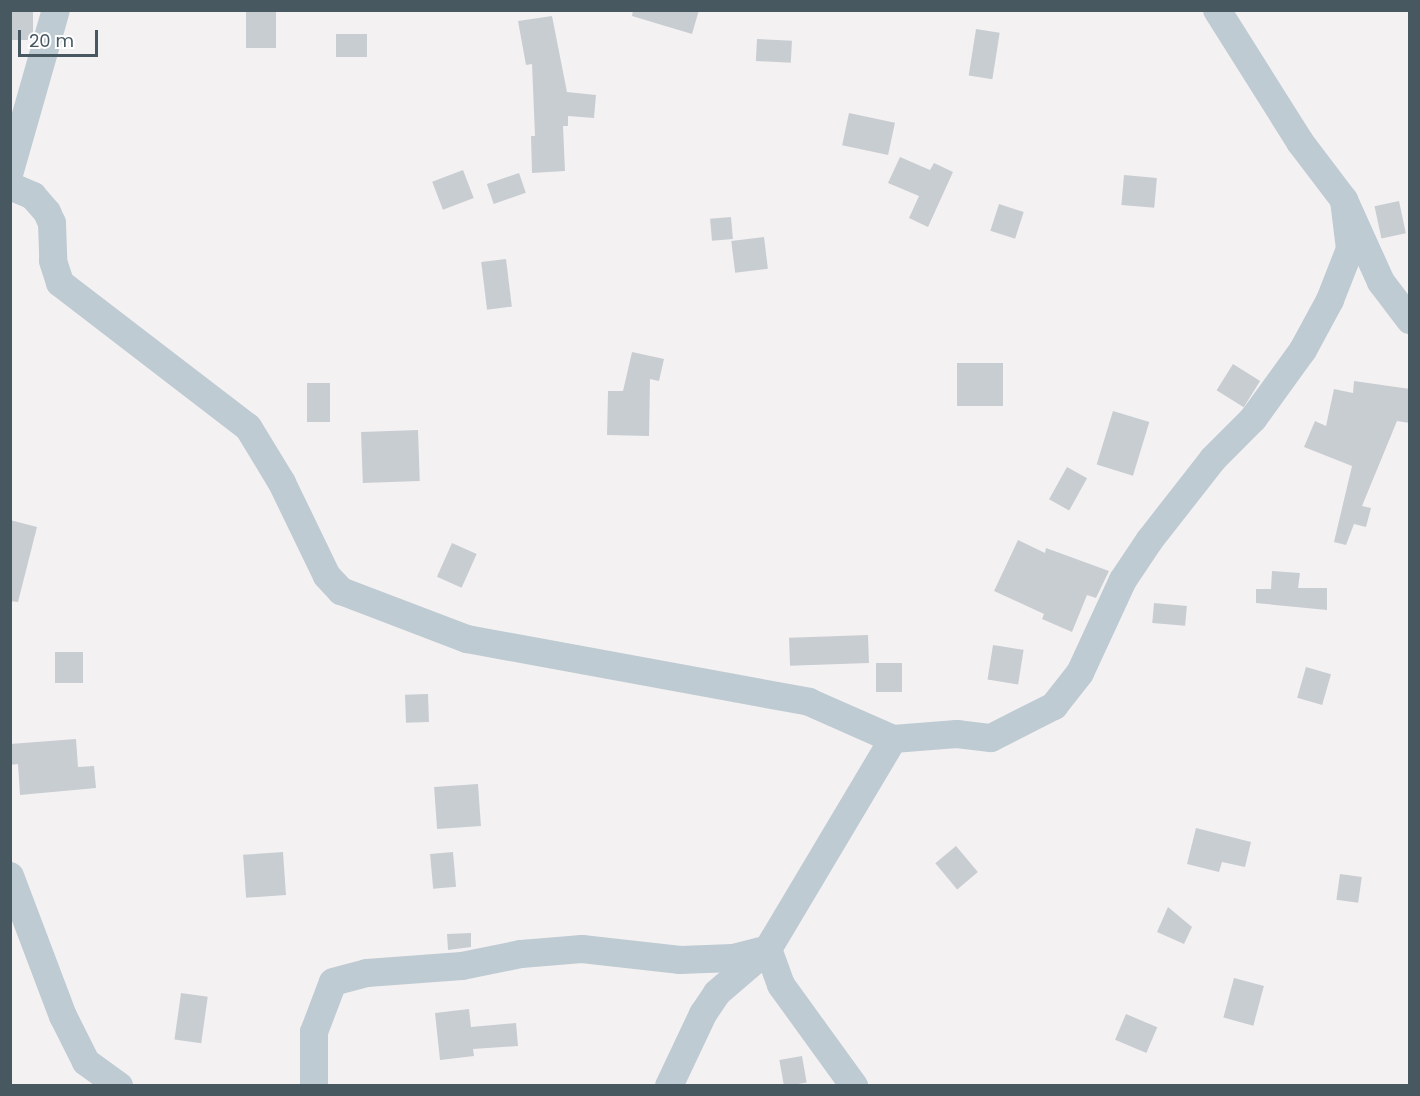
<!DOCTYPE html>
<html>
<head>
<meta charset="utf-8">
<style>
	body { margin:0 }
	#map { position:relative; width:1420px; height:1096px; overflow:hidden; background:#f4f1f2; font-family:Poppins,sans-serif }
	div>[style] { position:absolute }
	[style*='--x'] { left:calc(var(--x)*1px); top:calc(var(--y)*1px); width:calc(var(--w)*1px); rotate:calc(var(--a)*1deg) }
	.building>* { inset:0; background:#c8cdd2; transform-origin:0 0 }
	.minor>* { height:28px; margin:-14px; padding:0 14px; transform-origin:14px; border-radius:14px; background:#becbd2 }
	span { translate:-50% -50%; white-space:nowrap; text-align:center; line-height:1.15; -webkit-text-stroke:5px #fff; paint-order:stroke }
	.frame { position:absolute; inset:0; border:12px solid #475861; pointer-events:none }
	.scale { position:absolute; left:18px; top:30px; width:80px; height:27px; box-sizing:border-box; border:3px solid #475861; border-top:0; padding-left:8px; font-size:18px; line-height:21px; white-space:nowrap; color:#475861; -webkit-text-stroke:4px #fff; paint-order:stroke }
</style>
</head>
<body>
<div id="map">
	<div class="building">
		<i style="left:10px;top:10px;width:23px;height:30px"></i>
		<i style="left:246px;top:10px;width:30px;height:38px"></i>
		<i style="clip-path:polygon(633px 10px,699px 10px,692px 34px,632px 16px)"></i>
		<i style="clip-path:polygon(552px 16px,567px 92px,596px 95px,594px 118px,568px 116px,568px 126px,563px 126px,565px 171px,532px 173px,531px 136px,535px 136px,532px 64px,526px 65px,518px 21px)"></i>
		<i style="left:976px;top:29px;width:24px;height:47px;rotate:9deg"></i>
		<i style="left:367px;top:34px;width:23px;height:31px;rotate:90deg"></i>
		<i style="left:757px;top:39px;width:35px;height:22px;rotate:3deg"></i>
		<i style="left:849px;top:113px;width:47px;height:33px;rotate:12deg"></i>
		<i style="clip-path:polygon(900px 157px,930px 170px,934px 163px,953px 172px,928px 227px,909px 218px,919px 196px,888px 183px)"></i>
		<i style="left:463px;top:170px;width:30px;height:33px;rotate:69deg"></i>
		<i style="left:519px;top:173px;width:21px;height:34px;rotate:71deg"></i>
		<i style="left:1124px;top:175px;width:33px;height:30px;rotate:5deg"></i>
		<i style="left:1399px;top:201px;width:33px;height:25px;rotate:78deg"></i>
		<i style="left:999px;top:204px;width:26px;height:28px;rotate:18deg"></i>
		<i style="left:731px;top:217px;width:22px;height:21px;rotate:85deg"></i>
		<i style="left:764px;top:237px;width:32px;height:33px;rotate:83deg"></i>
		<i style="left:506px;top:259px;width:48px;height:25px;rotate:83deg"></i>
		<i style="clip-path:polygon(632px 352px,664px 359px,659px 381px,650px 379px,649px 436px,607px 435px,608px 391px,623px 391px)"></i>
		<i style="left:957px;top:363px;width:46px;height:43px"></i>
		<i style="left:1233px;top:364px;width:32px;height:31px;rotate:32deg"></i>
		<i style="clip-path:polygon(1354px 381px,1410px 389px,1410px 423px,1397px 421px,1362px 506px,1371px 508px,1366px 527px,1354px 524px,1346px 545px,1334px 542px,1352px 466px,1304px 447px,1315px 421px,1326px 426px,1334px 389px,1353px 393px)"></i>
		<i style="left:307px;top:383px;width:23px;height:39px"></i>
		<i style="left:1113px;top:411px;width:38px;height:56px;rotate:17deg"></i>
		<i style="left:418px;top:430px;width:51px;height:57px;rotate:88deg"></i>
		<i style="left:1067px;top:467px;width:23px;height:37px;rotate:29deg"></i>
		<i style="clip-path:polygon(10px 520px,37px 527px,18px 602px,10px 601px)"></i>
		<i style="clip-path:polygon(1018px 540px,1045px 553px,1046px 548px,1109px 571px,1096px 598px,1087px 595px,1072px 632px,1042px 619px,1044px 614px,994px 591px)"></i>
		<i style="left:452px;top:543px;width:27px;height:37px;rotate:24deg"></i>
		<i style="clip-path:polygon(1272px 571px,1300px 573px,1298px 588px,1327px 588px,1327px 610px,1256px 603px,1256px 589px,1271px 589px)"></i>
		<i style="left:1154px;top:603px;width:33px;height:20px;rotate:5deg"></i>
		<i style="left:868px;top:635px;width:28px;height:79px;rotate:88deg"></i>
		<i style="left:993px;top:645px;width:31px;height:35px;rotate:9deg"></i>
		<i style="left:55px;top:652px;width:28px;height:31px"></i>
		<i style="left:876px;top:663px;width:26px;height:29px"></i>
		<i style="left:1306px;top:667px;width:26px;height:32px;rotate:16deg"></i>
		<i style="left:428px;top:694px;width:28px;height:23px;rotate:88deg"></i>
		<i style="clip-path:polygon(76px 739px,78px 767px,94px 766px,96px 788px,20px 795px,18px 764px,10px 765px,10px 744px)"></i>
		<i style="left:478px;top:784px;width:42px;height:44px;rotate:86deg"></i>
		<i style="clip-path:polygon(1196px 828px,1251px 842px,1245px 867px,1222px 862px,1219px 872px,1187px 864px)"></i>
		<i style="left:956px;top:846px;width:34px;height:27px;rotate:50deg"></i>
		<i style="left:283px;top:852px;width:43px;height:40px;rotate:86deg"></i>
		<i style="left:453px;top:852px;width:35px;height:23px;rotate:85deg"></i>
		<i style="left:1340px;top:874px;width:22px;height:26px;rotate:8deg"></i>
		<i style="clip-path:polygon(1168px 907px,1192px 927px,1184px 944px,1157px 932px)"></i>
		<i style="clip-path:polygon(471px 933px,471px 947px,448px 950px,447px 934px)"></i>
		<i style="left:1234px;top:978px;width:31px;height:41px;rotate:15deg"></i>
		<i style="left:181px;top:993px;width:27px;height:47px;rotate:8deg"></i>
		<i style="clip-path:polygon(469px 1009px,471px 1027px,516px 1023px,518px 1046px,473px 1049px,474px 1056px,440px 1060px,435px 1013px)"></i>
		<i style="left:1126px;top:1014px;width:34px;height:28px;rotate:23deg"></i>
		<i style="left:802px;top:1056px;width:27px;height:23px;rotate:80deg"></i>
	</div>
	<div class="minor">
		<i style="--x:1217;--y:10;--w:156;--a:57.8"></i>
		<i style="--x:1300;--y:142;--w:73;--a:52.8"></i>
		<i style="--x:1344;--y:200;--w:90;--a:65.7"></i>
		<i style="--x:1381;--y:282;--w:48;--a:52.7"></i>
		<i style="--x:10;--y:171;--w:167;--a:-74.1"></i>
		<i style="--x:10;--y:186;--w:25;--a:23"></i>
		<i style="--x:33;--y:196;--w:21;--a:49"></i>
		<i style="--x:47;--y:212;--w:12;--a:66"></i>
		<i style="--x:52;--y:223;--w:38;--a:88"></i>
		<i style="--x:53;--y:261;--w:23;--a:72"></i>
		<i style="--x:60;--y:283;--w:237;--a:37.5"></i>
		<i style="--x:248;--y:427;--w:66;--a:58.7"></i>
		<i style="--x:282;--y:483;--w:103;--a:64.2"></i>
		<i style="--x:327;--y:576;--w:21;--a:47"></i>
		<i style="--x:341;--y:591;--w:135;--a:20.9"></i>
		<i style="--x:467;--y:639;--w:348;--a:10.4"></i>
		<i style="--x:809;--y:702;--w:92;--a:23.8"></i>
		<i style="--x:893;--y:739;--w:64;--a:-4.5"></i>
		<i style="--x:957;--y:734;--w:34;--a:7"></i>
		<i style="--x:991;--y:738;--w:71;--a:-26.9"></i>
		<i style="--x:1054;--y:706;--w:42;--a:-51.8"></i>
		<i style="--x:1080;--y:673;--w:102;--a:-65.2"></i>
		<i style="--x:1123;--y:580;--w:47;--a:-56.3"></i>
		<i style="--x:1149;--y:541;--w:104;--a:-52"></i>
		<i style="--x:1213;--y:459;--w:57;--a:-45"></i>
		<i style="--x:1253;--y:419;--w:85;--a:-54.1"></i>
		<i style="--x:1303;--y:350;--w:57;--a:-61.6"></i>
		<i style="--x:1330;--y:300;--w:55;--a:-68.6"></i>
		<i style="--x:1350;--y:249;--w:49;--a:-97"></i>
		<i style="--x:10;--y:876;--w:150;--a:69.3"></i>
		<i style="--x:63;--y:1016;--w:51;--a:63.4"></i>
		<i style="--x:86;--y:1062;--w:41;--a:36"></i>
		<i style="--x:314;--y:1086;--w:54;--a:-90"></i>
		<i style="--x:314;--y:1032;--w:53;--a:-69.2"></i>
		<i style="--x:333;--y:982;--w:35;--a:-15"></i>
		<i style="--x:367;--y:973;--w:95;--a:-4.2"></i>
		<i style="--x:462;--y:966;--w:60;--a:-11.5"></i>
		<i style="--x:521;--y:954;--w:61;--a:-4.7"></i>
		<i style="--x:582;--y:949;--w:99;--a:6.4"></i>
		<i style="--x:680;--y:960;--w:53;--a:-2.2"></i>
		<i style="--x:733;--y:958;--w:36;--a:-14"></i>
		<i style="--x:768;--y:949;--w:38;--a:70"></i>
		<i style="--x:781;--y:985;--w:125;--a:54.1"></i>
		<i style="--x:669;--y:1086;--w:80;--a:-64.7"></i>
		<i style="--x:703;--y:1014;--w:25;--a:-56"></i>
		<i style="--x:717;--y:993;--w:67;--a:-40.8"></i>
		<i style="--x:768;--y:949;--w:244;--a:-59.2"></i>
	</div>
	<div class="frame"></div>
	<div class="scale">20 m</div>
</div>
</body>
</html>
